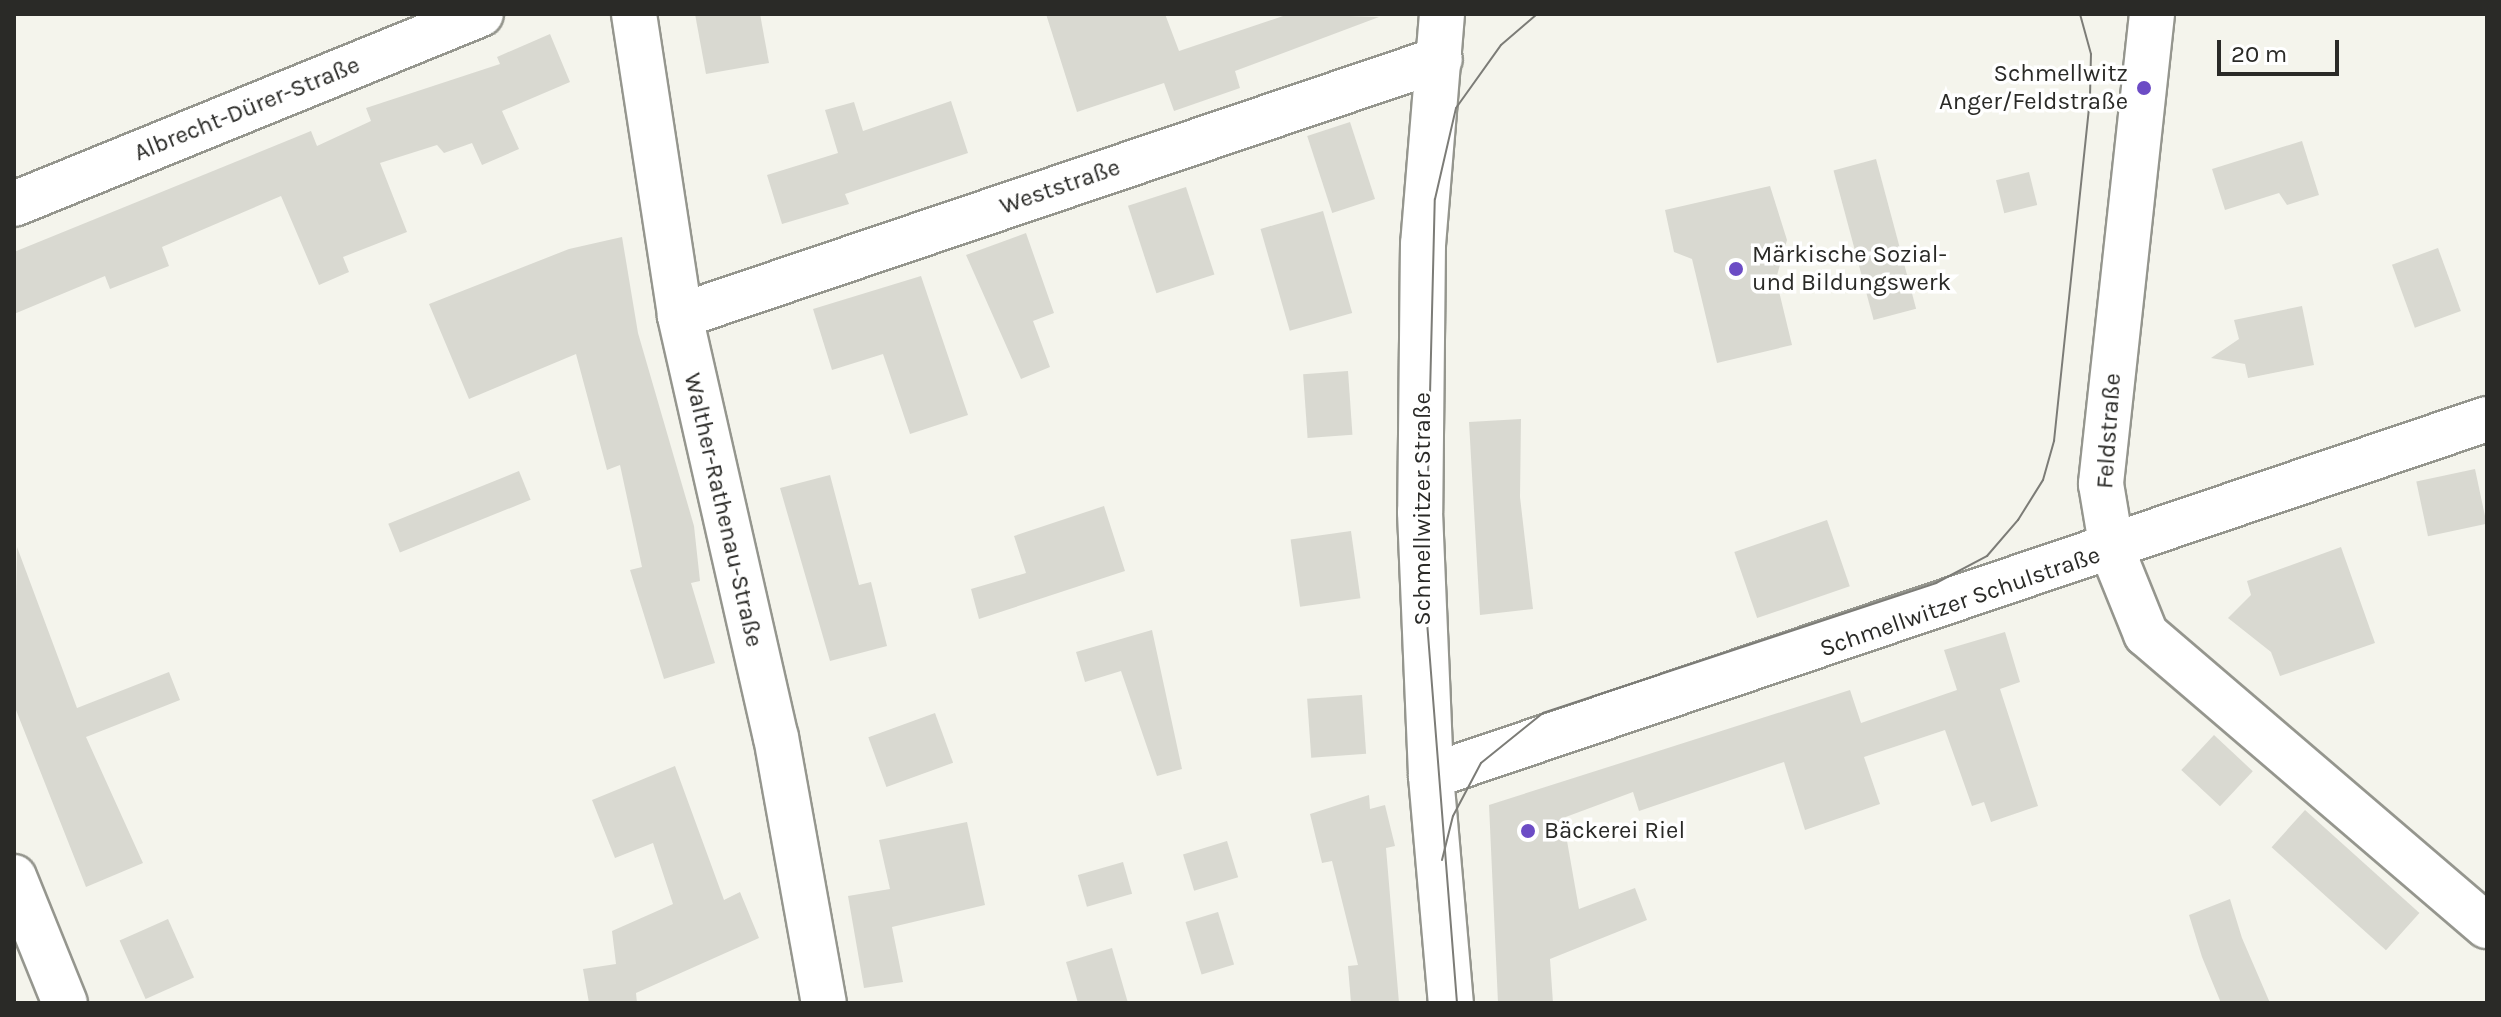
<!DOCTYPE html>
<html>
<head>
<meta charset="utf-8">
<style>
	body { margin:0 }
	#map { position:relative; width:2501px; height:1017px; overflow:hidden; background:#f4f4ec; font-family:Karla,sans-serif }
	div>[style] { position:absolute }
	[style*='--x'] { left:calc(var(--x)*1px); top:calc(var(--y)*1px); width:calc(var(--w)*1px); rotate:calc(var(--a)*1deg) }
	.building>* { inset:0; background:#d9d9d1; transform-origin:0 0 }
	.roads { filter:drop-shadow(2px 0 #95968e) drop-shadow(-2px 0 #95968e) drop-shadow(0 2px #95968e) drop-shadow(0 -2px #95968e) }
	.minor>* { height:44px; margin:-22px; padding:0 22px; transform-origin:22px; border-radius:22px; background:#fff }
	.tram>* { height:2px; margin:-1px; padding:0 1px; transform-origin:1px; border-radius:1px; background:#7c7c77 }
	.dots>* { width:22px; height:22px; translate:-50% -50%; box-sizing:border-box; border:4px solid #fff; border-radius:50% }
	span { translate:-50% -50%; white-space:nowrap; text-align:center; line-height:1.15; -webkit-text-stroke:7px #fff; paint-order:stroke }
	.poi-label { font-size:24px; color:#2a2a27 }
	.right { translate:-100% -50%; text-align:right }
	.left { translate:0 -50%; text-align:left }
	.street-label { font-size:24px; color:#2a2a27 }
	.frame { position:absolute; inset:0; border:16px solid #2a2a27; pointer-events:none }
	.scale { position:absolute; left:2217px; top:40px; width:122px; height:36px; box-sizing:border-box; border:4px solid #2a2a27; border-top:0; padding-left:10px; font-size:24px; line-height:28px; white-space:nowrap; color:#2a2a27; -webkit-text-stroke:6px #fff; paint-order:stroke }
</style>
</head>
<body>
<div id="map">
	<div class="building">
		<i style="clip-path:polygon(695px 14px,760px 14px,769px 63px,706px 74px)"></i>
		<i style="clip-path:polygon(1046px 14px,1165px 14px,1179px 51px,1289px 14px,1379px 17px,1235px 71px,1240px 88px,1174px 111px,1164px 83px,1077px 112px)"></i>
		<i style="clip-path:polygon(550px 34px,570px 82px,502px 111px,519px 149px,482px 165px,472px 143px,444px 153px,437px 145px,380px 163px,407px 232px,343px 257px,349px 272px,319px 285px,281px 196px,162px 247px,169px 266px,110px 289px,105px 276px,14px 314px,14px 252px,311px 131px,317px 146px,371px 121px,366px 108px,500px 64px,497px 57px)"></i>
		<i style="clip-path:polygon(951px 101px,968px 153px,845px 194px,849px 204px,782px 224px,767px 175px,838px 153px,825px 110px,854px 102px,863px 131px)"></i>
		<i style="left:1350px;top:122px;width:81px;height:45px;rotate:72deg"></i>
		<i style="clip-path:polygon(2302px 141px,2319px 195px,2287px 205px,2279px 193px,2225px 210px,2212px 169px)"></i>
		<i style="left:1876px;top:159px;width:155px;height:44px;rotate:75deg"></i>
		<i style="left:2029px;top:172px;width:34px;height:34px;rotate:76deg"></i>
		<i style="clip-path:polygon(1770px 186px,1787px 240px,1776px 279px,1792px 345px,1717px 363px,1692px 259px,1674px 252px,1665px 210px)"></i>
		<i style="left:1186px;top:187px;width:92px;height:61px;rotate:72deg"></i>
		<i style="left:1323px;top:211px;width:106px;height:65px;rotate:74deg"></i>
		<i style="clip-path:polygon(1026px 233px,1054px 313px,1033px 321px,1050px 367px,1021px 379px,966px 255px)"></i>
		<i style="clip-path:polygon(622px 237px,638px 333px,694px 526px,700px 581px,691px 583px,715px 663px,664px 679px,630px 570px,642px 567px,620px 465px,607px 470px,576px 354px,469px 399px,429px 304px,569px 249px)"></i>
		<i style="left:2438px;top:248px;width:67px;height:49px;rotate:70deg"></i>
		<i style="clip-path:polygon(921px 276px,968px 415px,910px 434px,883px 354px,832px 370px,813px 309px)"></i>
		<i style="clip-path:polygon(2302px 306px,2314px 365px,2248px 378px,2245px 364px,2211px 358px,2239px 339px,2234px 320px)"></i>
		<i style="left:1348px;top:371px;width:64px;height:45px;rotate:86deg"></i>
		<i style="clip-path:polygon(1521px 419px,1520px 497px,1533px 609px,1480px 615px,1469px 422px)"></i>
		<i style="left:2475px;top:469px;width:56px;height:60px;rotate:78deg"></i>
		<i style="left:519px;top:471px;width:31px;height:141px;rotate:68deg"></i>
		<i style="clip-path:polygon(830px 475px,859px 585px,871px 582px,887px 646px,830px 661px,780px 488px)"></i>
		<i style="clip-path:polygon(1104px 506px,1125px 571px,979px 619px,971px 589px,1026px 573px,1014px 536px)"></i>
		<i style="left:1827px;top:520px;width:70px;height:98px;rotate:71deg"></i>
		<i style="left:1351px;top:531px;width:68px;height:61px;rotate:82deg"></i>
		<i style="clip-path:polygon(17px 547px,77px 708px,169px 672px,180px 700px,86px 737px,143px 863px,86px 887px,14px 705px)"></i>
		<i style="clip-path:polygon(2341px 547px,2375px 643px,2280px 676px,2271px 652px,2228px 618px,2251px 595px,2247px 581px)"></i>
		<i style="clip-path:polygon(1152px 630px,1182px 769px,1157px 776px,1121px 671px,1085px 682px,1076px 652px)"></i>
		<i style="clip-path:polygon(2005px 632px,2020px 682px,2000px 689px,2038px 806px,1991px 822px,1984px 802px,1972px 806px,1945px 730px,1864px 757px,1880px 804px,1805px 830px,1784px 762px,1639px 811px,1633px 792px,1563px 818px,1579px 909px,1635px 888px,1647px 920px,1550px 959px,1553px 1003px,1498px 1003px,1489px 805px,1850px 690px,1861px 723px,1957px 690px,1944px 650px)"></i>
		<i style="left:1362px;top:695px;width:59px;height:55px;rotate:86deg"></i>
		<i style="left:935px;top:713px;width:53px;height:71px;rotate:70deg"></i>
		<i style="left:2214px;top:735px;width:53px;height:48px;rotate:43deg"></i>
		<i style="clip-path:polygon(675px 766px,724px 900px,740px 892px,759px 938px,636px 993px,637px 1003px,589px 1003px,583px 969px,616px 964px,612px 931px,673px 904px,653px 843px,615px 858px,592px 800px)"></i>
		<i style="clip-path:polygon(1369px 795px,1370px 809px,1385px 805px,1395px 846px,1386px 848px,1399px 1003px,1351px 1003px,1348px 966px,1358px 965px,1332px 861px,1322px 863px,1310px 814px)"></i>
		<i style="left:2305px;top:810px;width:154px;height:50px;rotate:42deg"></i>
		<i style="clip-path:polygon(967px 822px,985px 905px,892px 927px,903px 982px,864px 988px,848px 896px,890px 889px,879px 840px)"></i>
		<i style="left:1227px;top:841px;width:38px;height:46px;rotate:73deg"></i>
		<i style="left:1123px;top:862px;width:33px;height:47px;rotate:74deg"></i>
		<i style="clip-path:polygon(2230px 899px,2242px 938px,2270px 1003px,2221px 1003px,2202px 957px,2189px 915px)"></i>
		<i style="left:1218px;top:912px;width:55px;height:34px;rotate:73deg"></i>
		<i style="left:168px;top:919px;width:64px;height:53px;rotate:66deg"></i>
		<i style="clip-path:polygon(1112px 948px,1128px 1003px,1078px 1003px,1066px 962px)"></i>
	</div>
	<div class="roads">
		<div class="minor">
			<i style="--x:634;--y:14;--w:305;--a:81.3"></i>
			<i style="--x:680;--y:316;--w:432;--a:77.2"></i>
			<i style="--x:776;--y:737;--w:270;--a:79.8"></i>
			<i style="--x:1442;--y:14;--w:231;--a:94.7"></i>
			<i style="--x:1423;--y:244;--w:268;--a:90.6"></i>
			<i style="--x:1420;--y:512;--w:264;--a:87.6"></i>
			<i style="--x:1431;--y:776;--w:228;--a:85"></i>
			<i style="--x:2152;--y:14;--w:473;--a:96.2"></i>
			<i style="--x:2101;--y:484;--w:67;--a:80.5"></i>
			<i style="--x:2112;--y:550;--w:91;--a:68"></i>
			<i style="--x:2146;--y:634;--w:449;--a:40.6"></i>
			<i style="--x:14;--y:204;--w:504;--a:-22.14"></i>
			<i style="--x:680;--y:316;--w:802;--a:-18.68"></i>
			<i style="--x:1431;--y:776;--w:1115;--a:-18.68"></i>
			<i style="--x:14;--y:877;--w:136;--a:68"></i>
		</div>
	</div>
	<div class="tram">
		<i style="--x:1442;--y:860;--w:45;--a:-76"></i>
		<i style="--x:1453;--y:816;--w:60;--a:-62.2"></i>
		<i style="--x:1481;--y:763;--w:80;--a:-38.9"></i>
		<i style="--x:1543;--y:713;--w:414;--a:-18.3"></i>
		<i style="--x:1936;--y:583;--w:58;--a:-27.9"></i>
		<i style="--x:1987;--y:556;--w:48;--a:-49.3"></i>
		<i style="--x:2018;--y:520;--w:47;--a:-58"></i>
		<i style="--x:2043;--y:480;--w:41;--a:-74.2"></i>
		<i style="--x:2054;--y:441;--w:346;--a:-84"></i>
		<i style="--x:2090;--y:97;--w:43;--a:-88.7"></i>
		<i style="--x:2091;--y:54;--w:41;--a:-105.4"></i>
		<i style="--x:1457;--y:1003;--w:405;--a:-94.5"></i>
		<i style="--x:1425;--y:599;--w:400;--a:-88.6"></i>
		<i style="--x:1435;--y:199;--w:93;--a:-77"></i>
		<i style="--x:1456;--y:108;--w:77;--a:-54.5"></i>
		<i style="--x:1501;--y:45;--w:48;--a:-40.7"></i>
	</div>
	<div class="dots">
		<i style="left:2144px;top:88px;background:#6c4cc5"></i>
		<i style="left:1736px;top:269px;background:#6c4cc5"></i>
		<i style="left:1528px;top:831px;background:#6c4cc5"></i>
	</div>
	<div class="poi-label">
		<span class="right" style="left:2128px;top:88px">Schmellwitz<br>Anger/Feldstraße</span>
		<span class="left" style="left:1752px;top:269px">Märkische Sozial-<br>und Bildungswerk</span>
		<span class="left" style="left:1544px;top:831px">Bäckerei Riel</span>
	</div>
	<div class="street-label">
		<span style="left:247px;top:109px;rotate:-22deg">Albrecht-Dürer-Straße</span>
		<span style="left:1060px;top:187px;rotate:-19deg">Weststraße</span>
		<span style="left:2109px;top:431px;rotate:-86deg">Feldstraße</span>
		<span style="left:1423px;top:509px;rotate:-90deg">Schmellwitzer Straße</span>
		<span style="left:723px;top:510px;rotate:77deg">Walther-Rathenau-Straße</span>
		<span style="left:1960px;top:602px;rotate:-19deg">Schmellwitzer Schulstraße</span>
	</div>
	<div class="frame"></div>
	<div class="scale">20 m</div>
</div>
</body>
</html>
